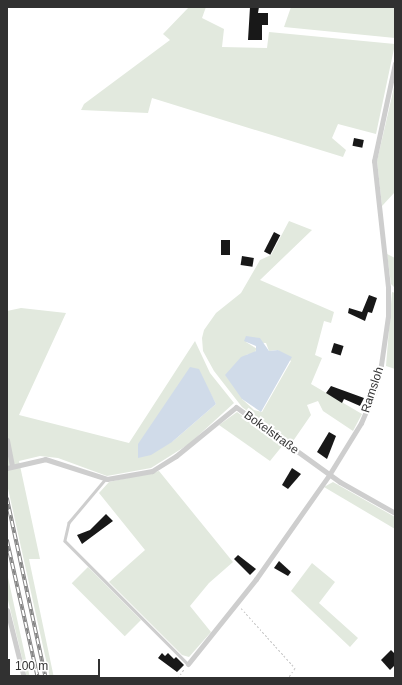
<!DOCTYPE html>
<html>
<head>
<meta charset="utf-8">
<style>
	body { margin:0 }
	#map { position:relative; width:402px; height:685px; overflow:hidden; background:#fff; font-family:Helvetica,sans-serif }
	div>[style] { position:absolute }
	[style*='--x'] { left:calc(var(--x)*1px); top:calc(var(--y)*1px); width:calc(var(--w)*1px); rotate:calc(var(--a)*1deg) }
	.green>* { inset:0; background:#e2e9de; transform-origin:0 0 }
	.water>* { inset:0; background:#d0dbe9 }
	.building>* { inset:0; background:#181818; transform-origin:0 0 }
	.path>* { height:1px; margin-top:-0.5px; transform-origin:0; background:repeating-linear-gradient(90deg,#c8c8c8 0 2px,transparent 0 4px) }
	.service>* { height:2.5px; margin:-1.25px; padding:0 1.25px; transform-origin:1.25px; border-radius:1.25px; background:#cecece }
	.minor>* { height:5px; margin:-2.5px; padding:0 2.5px; transform-origin:2.5px; border-radius:2.5px; background:#cecece }
	.rail>* { height:3.5px; margin-top:-1.75px; transform-origin:0; background:repeating-linear-gradient(90deg,#fff 0 6px,#868686 0 12px); box-sizing:border-box; border-block:1px solid #868686 }
	span { translate:-50% -50%; white-space:nowrap; text-align:center; line-height:1.15; -webkit-text-stroke:4px #fff; paint-order:stroke }
	.street-label { font-size:12px; color:#313131 }
	.frame { position:absolute; inset:0; border:8px solid #313131; pointer-events:none }
	.scale { position:absolute; left:8px; top:659px; width:92px; height:18px; box-sizing:border-box; border:2px solid #313131; border-top:0; padding-left:5px; font-size:12px; line-height:14px; white-space:nowrap; color:#313131; -webkit-text-stroke:3px #fff; paint-order:stroke }
</style>
</head>
<body>
<div id="map">
	<div class="green">
		<i style="clip-path:polygon(189px 7px,206px 7px,202px 18px,224px 29px,222px 47px,267px 48px,269px 32px,395px 44px,376px 134px,338px 124px,332px 138px,346px 150px,343px 157px,152px 98px,148px 113px,81px 110px,84px 104px,170px 40px,163px 34px)"></i>
		<i style="clip-path:polygon(291px 7px,395px 7px,395px 38px,284px 27px)"></i>
		<i style="clip-path:polygon(395px 83px,395px 192px,382px 206px,377px 161px)"></i>
		<i style="clip-path:polygon(evenodd,289px 221px,312px 230px,260px 280px,334px 312px,331px 323px,324px 321px,315px 355px,322px 358px,311px 384px,362px 414px,353px 431px,323px 411px,318px 401px,307px 405px,311px 415px,291px 444px,242px 407px,214px 371px,203px 351px,202px 338px,204px 330px,216px 313px,241px 293px,260px 260px,271px 255px,289px 221px,246px 342px,266px 343px,269px 351px,278px 350px,291px 361px,262px 412px,254px 410px,242px 399px,246px 355px,254px 353px,257px 349px,246px 342px)"></i>
		<i style="clip-path:polygon(387px 254px,395px 258px,395px 288px,391px 284px)"></i>
		<i style="clip-path:polygon(392px 292px,395px 293px,395px 369px,386px 366px)"></i>
		<i style="clip-path:polygon(evenodd,21px 308px,66px 313px,19px 415px,129px 443px,195px 341px,210px 373px,234px 403px,189px 444px,151px 468px,107px 476px,58px 458px,40px 456px,19px 461px,40px 559px,29px 559px,54px 678px,50px 678px,7px 484px,7px 311px,21px 308px,207px 387px,216px 404px,172px 442px,207px 387px)"></i>
		<i style="clip-path:polygon(237px 412px,283px 445px,270px 461px,219px 425px)"></i>
		<i style="clip-path:polygon(159px 471px,233px 562px,209px 583px,190px 606px,211px 632px,189px 657px,182px 655px,109px 582px,145px 550px,99px 493px,109px 482px)"></i>
		<i style="clip-path:polygon(333px 482px,395px 517px,395px 529px,324px 487px)"></i>
		<i style="clip-path:polygon(312px 563px,335px 582px,319px 603px,358px 638px,350px 647px,291px 591px)"></i>
		<i style="left:88px;top:567px;width:75px;height:23px;rotate:45deg"></i>
		<i style="clip-path:polygon(7px 573px,30px 678px,27px 678px,7px 596px)"></i>
	</div>
	<div class="water">
		<i style="clip-path:polygon(246px 336px,260px 338px,269px 351px,278px 350px,292px 357px,261px 412px,242px 399px,225px 375px,241px 357px,256px 351px,256px 346px,244px 341px)"></i>
		<i style="clip-path:polygon(190px 367px,199px 369px,216px 404px,172px 442px,151px 455px,138px 458px,138px 444px)"></i>
	</div>
	<div class="building">
		<i style="clip-path:polygon(250px 7px,259px 7px,258px 13px,268px 13px,268px 25px,262px 25px,262px 40px,248px 40px)"></i>
		<i style="left:354px;top:138px;width:10px;height:8px;rotate:11deg"></i>
		<i style="left:274px;top:232px;width:7px;height:22px;rotate:27deg"></i>
		<i style="left:221px;top:240px;width:9px;height:15px"></i>
		<i style="left:242px;top:256px;width:12px;height:9px;rotate:9deg"></i>
		<i style="clip-path:polygon(369px 295px,377px 298px,372px 313px,368px 312px,365px 321px,348px 313px,349px 308px,362px 312px)"></i>
		<i style="left:334px;top:343px;width:10px;height:10px;rotate:17deg"></i>
		<i style="clip-path:polygon(331px 386px,364px 398px,360px 406px,344px 399px,342px 403px,326px 393px)"></i>
		<i style="clip-path:polygon(329px 432px,336px 436px,327px 459px,317px 452px)"></i>
		<i style="clip-path:polygon(292px 468px,301px 474px,288px 489px,282px 485px)"></i>
		<i style="clip-path:polygon(106px 514px,113px 521px,82px 544px,77px 535px,90px 530px)"></i>
		<i style="clip-path:polygon(238px 555px,256px 569px,250px 575px,234px 559px)"></i>
		<i style="clip-path:polygon(279px 561px,291px 572px,288px 576px,274px 568px)"></i>
		<i style="clip-path:polygon(391px 650px,395px 654px,395px 665px,390px 670px,381px 660px)"></i>
		<i style="clip-path:polygon(162px 653px,165px 656px,168px 653px,174px 659px,176px 657px,184px 665px,177px 672px,158px 658px)"></i>
	</div>
	<div class="path">
		<i style="--x:241;--y:608;--w:81;--a:48"></i>
		<i style="--x:295;--y:668;--w:12;--a:125"></i>
		<i style="--x:178;--y:678;--w:11;--a:-56"></i>
	</div>
	<div class="service">
		<i style="--x:106;--y:479;--w:57;--a:130.1"></i>
		<i style="--x:69;--y:523;--w:18;--a:103"></i>
		<i style="--x:65;--y:541;--w:174;--a:45"></i>
	</div>
	<div class="minor">
		<i style="--x:7;--y:440;--w:26;--a:79"></i>
		<i style="--x:7;--y:468;--w:39;--a:-13"></i>
		<i style="--x:45;--y:459;--w:65;--a:17.9"></i>
		<i style="--x:107;--y:479;--w:46;--a:-10.1"></i>
		<i style="--x:152;--y:471;--w:28;--a:-32"></i>
		<i style="--x:176;--y:456;--w:77;--a:-39.2"></i>
		<i style="--x:236;--y:407;--w:128;--a:35.8"></i>
		<i style="--x:340;--y:482;--w:63;--a:29.4"></i>
		<i style="--x:7;--y:610;--w:70;--a:76"></i>
		<i style="--x:188;--y:664;--w:109;--a:-51.3"></i>
		<i style="--x:256;--y:579;--w:127;--a:-54.9"></i>
		<i style="--x:329;--y:475;--w:61;--a:-58.4"></i>
		<i style="--x:361;--y:423;--w:33;--a:-67"></i>
		<i style="--x:374;--y:393;--w:29;--a:-76"></i>
		<i style="--x:381;--y:365;--w:49;--a:-81.9"></i>
		<i style="--x:388;--y:316;--w:29;--a:-90"></i>
		<i style="--x:388;--y:287;--w:127;--a:-96.3"></i>
		<i style="--x:374;--y:161;--w:100;--a:-77.9"></i>
	</div>
	<div class="rail">
		<i style="--x:7;--y:498;--w:184;--a:77.8"></i>
		<i style="--x:7;--y:540;--w:141;--a:77.3"></i>
	</div>
	<div class="street-label">
		<span style="left:373px;top:390px;rotate:-72deg">Ramsloh</span>
		<span style="left:271px;top:433px;rotate:36deg">Bokelstraße</span>
	</div>
	<div class="frame"></div>
	<div class="scale">100 m</div>
</div>
</body>
</html>
